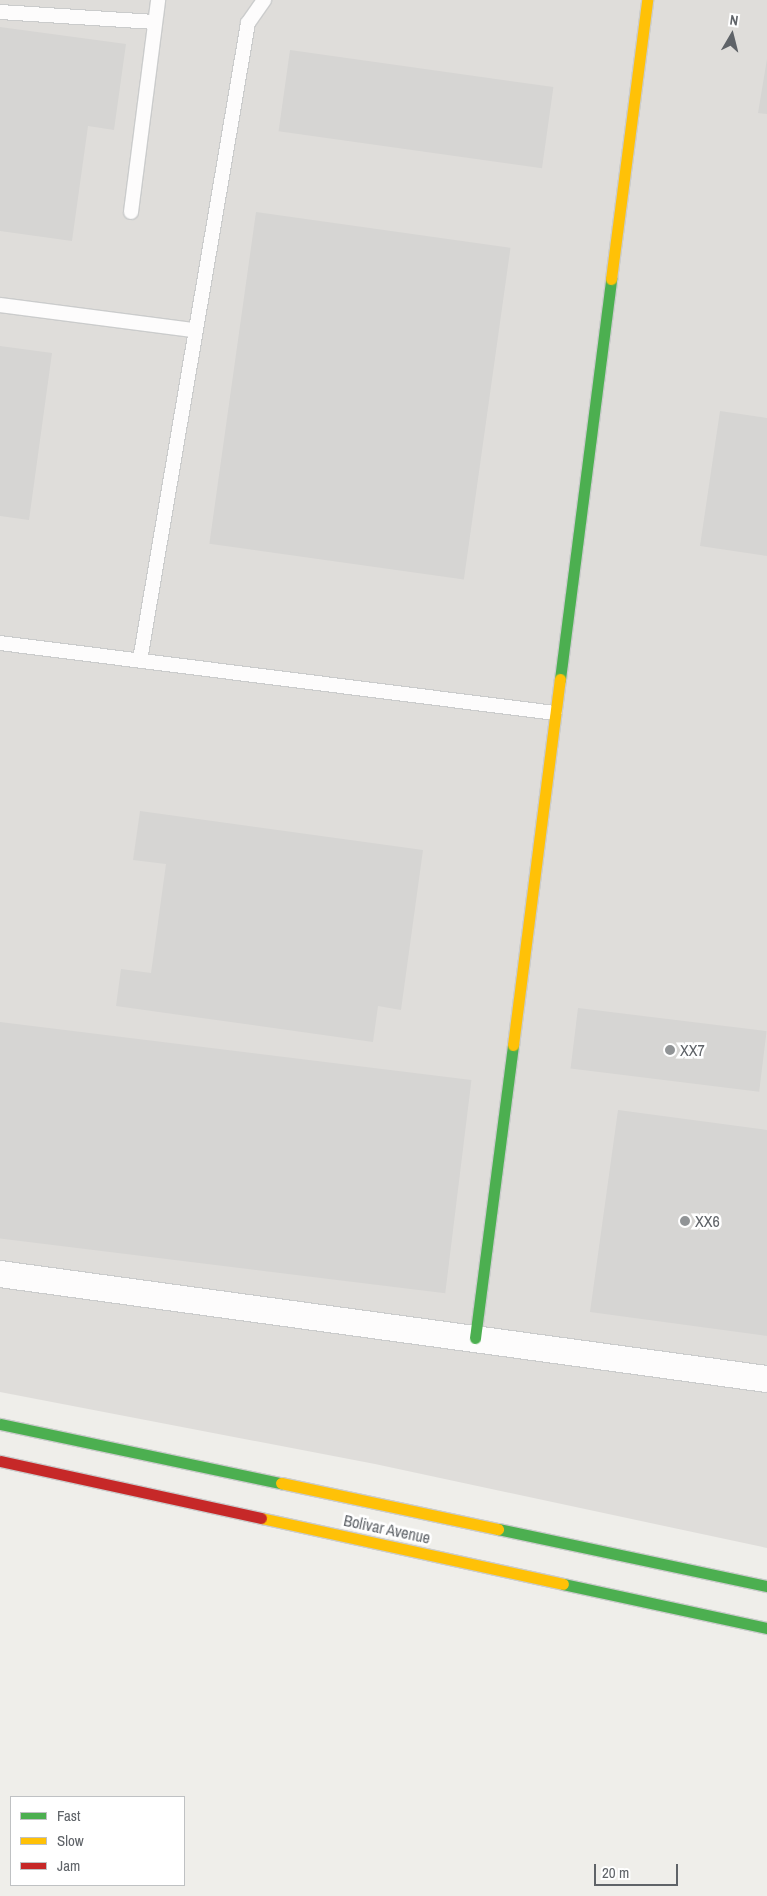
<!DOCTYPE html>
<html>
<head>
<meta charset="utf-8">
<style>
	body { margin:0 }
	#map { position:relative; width:767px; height:1896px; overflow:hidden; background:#efeeea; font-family:"Archivo Narrow",sans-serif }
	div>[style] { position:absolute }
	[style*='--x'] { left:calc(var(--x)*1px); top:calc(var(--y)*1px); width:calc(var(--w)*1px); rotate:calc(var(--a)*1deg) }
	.industrial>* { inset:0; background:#dfddda }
	.building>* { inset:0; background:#d6d5d3; transform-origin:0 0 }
	.roads { filter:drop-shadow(1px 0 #cbcccc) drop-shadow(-1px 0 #cbcccc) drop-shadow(0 1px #cbcccc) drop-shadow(0 -1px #cbcccc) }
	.lane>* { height:14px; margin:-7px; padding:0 7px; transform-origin:7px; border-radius:7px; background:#fdfcfc }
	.street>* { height:26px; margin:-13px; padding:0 13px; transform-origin:13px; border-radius:13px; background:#fdfcfc }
	.fast>* { height:11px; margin:-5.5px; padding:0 5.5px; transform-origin:5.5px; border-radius:5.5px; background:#4caf50 }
	.slow>* { height:11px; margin:-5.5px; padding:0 5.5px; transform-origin:5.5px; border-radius:5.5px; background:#ffc107 }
	.jam>* { height:11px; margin:-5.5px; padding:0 5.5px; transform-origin:5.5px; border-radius:5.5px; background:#c62828 }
	.dots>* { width:14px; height:14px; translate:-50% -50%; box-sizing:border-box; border:2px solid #fff; border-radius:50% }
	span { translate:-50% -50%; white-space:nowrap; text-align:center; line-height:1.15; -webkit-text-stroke:5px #fff; paint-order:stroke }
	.poi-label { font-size:16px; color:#5f6368 }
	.left { translate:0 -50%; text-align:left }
	.street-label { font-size:16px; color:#5f6368 }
	.legend { position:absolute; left:10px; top:1796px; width:175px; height:90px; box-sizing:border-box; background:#fff; border:1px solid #bfc1c3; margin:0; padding:6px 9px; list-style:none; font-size:15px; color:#5f6368 }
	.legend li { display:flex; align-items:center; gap:10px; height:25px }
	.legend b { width:25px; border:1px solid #bfc1c3 }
	.north { position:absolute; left:707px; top:10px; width:50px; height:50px; -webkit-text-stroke:4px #fff; paint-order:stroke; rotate:8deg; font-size:14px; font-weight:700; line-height:20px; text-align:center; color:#5f6368 }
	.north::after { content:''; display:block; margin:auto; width:18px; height:22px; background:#5f6368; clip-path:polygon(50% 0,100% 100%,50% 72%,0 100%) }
	.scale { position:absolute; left:594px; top:1864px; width:84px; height:22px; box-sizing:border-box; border:2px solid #5f6368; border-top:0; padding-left:6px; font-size:15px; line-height:18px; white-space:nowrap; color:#5f6368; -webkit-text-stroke:4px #fff; paint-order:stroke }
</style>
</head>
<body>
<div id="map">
	<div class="industrial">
		<i style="clip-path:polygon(0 0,767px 0,767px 1548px,375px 1464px,0 1392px)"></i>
	</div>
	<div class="building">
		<i style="clip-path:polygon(0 27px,126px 44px,114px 130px,88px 126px,72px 241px,0 231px)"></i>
		<i style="left:290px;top:50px;width:266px;height:82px;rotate:8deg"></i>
		<i style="clip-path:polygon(767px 59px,767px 114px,758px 113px)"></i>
		<i style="left:256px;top:212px;width:257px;height:335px;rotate:8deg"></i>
		<i style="clip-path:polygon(0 346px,52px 353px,29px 520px,0 516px)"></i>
		<i style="clip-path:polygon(720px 411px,767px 418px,767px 556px,700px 546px)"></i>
		<i style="clip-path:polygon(140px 811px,423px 850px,401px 1010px,378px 1006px,373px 1042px,116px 1006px,121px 969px,151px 973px,166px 864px,133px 860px)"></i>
		<i style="left:578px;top:1008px;width:190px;height:61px;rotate:7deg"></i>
		<i style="left:0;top:1022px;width:475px;height:215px;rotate:7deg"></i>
		<i style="clip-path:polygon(618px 1110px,767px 1130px,767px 1336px,590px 1312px)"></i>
	</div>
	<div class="roads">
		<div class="lane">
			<i style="--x:0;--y:12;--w:155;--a:3.7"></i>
			<i style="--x:131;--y:212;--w:214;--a:-82.7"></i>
			<i style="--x:0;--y:305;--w:195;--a:7.4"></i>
			<i style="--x:0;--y:643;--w:559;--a:7.19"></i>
			<i style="--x:140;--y:660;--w:646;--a:-80.38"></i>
			<i style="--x:248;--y:23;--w:28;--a:-55"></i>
		</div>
		<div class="street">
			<i style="--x:0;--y:1274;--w:774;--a:7.8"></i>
		</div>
		<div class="fast">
			<i style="--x:560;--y:679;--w:403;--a:-82.7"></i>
			<i style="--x:475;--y:1338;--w:295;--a:-82.6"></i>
			<i style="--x:0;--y:1424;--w:287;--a:11.9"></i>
			<i style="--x:498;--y:1529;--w:275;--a:12"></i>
			<i style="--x:563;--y:1584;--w:209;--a:12.2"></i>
		</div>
		<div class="slow">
			<i style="--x:611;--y:279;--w:281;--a:-82.6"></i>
			<i style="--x:513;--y:1045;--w:369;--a:-82.7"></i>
			<i style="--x:281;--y:1483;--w:222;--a:12"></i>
			<i style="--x:261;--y:1518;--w:309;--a:12.3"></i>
		</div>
		<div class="jam">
			<i style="--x:0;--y:1461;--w:267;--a:12.3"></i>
		</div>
	</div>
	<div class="dots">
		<i style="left:670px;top:1050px;background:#919496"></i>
		<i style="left:685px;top:1221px;background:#919496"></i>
	</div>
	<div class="poi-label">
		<span class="left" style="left:680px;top:1050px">XX7</span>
		<span class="left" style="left:695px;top:1221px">XX6</span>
	</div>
	<div class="street-label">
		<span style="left:387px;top:1529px;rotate:12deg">Bolivar Avenue</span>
	</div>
	<ul class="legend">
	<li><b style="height:6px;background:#4caf50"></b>Fast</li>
	<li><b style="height:6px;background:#ffc107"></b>Slow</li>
	<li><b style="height:6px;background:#c62828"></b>Jam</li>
	</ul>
	<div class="north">N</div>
	<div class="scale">20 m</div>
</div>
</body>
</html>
